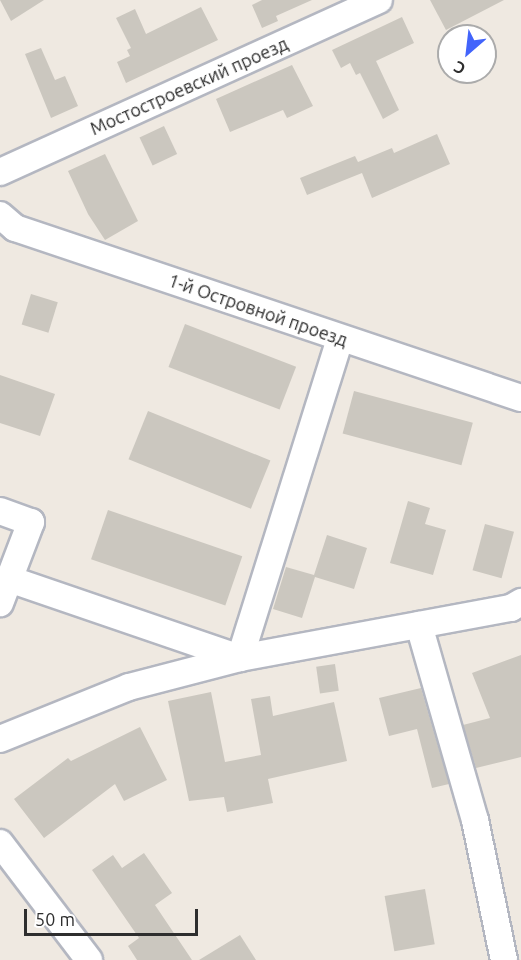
<!DOCTYPE html>
<html>
<head>
<meta charset="utf-8">
<style>
	body { margin:0 }
	#map { position:relative; width:521px; height:960px; overflow:hidden; background:#efe9e1; font-family:Ubuntu,sans-serif }
	div>[style] { position:absolute }
	[style*='--x'] { left:calc(var(--x)*1px); top:calc(var(--y)*1px); width:calc(var(--w)*1px); rotate:calc(var(--a)*1deg) }
	.building>* { inset:0; background:#cbc7bf; transform-origin:0 0 }
	.roads { filter:drop-shadow(2px 0 #b4b7c1) drop-shadow(-2px 0 #b4b7c1) drop-shadow(0 2px #b4b7c1) drop-shadow(0 -2px #b4b7c1) }
	.minor>* { height:26px; margin:-13px; padding:0 13px; transform-origin:13px; border-radius:13px; background:#fff }
	span { translate:-50% -50%; white-space:nowrap; text-align:center; line-height:1.15; -webkit-text-stroke:4.5px #fff; paint-order:stroke }
	.street-label { font-size:18px; color:#2e2e2e }
	.north { position:absolute; left:437px; top:24px; width:60px; height:60px; box-sizing:border-box; background:#fff; border:2px solid #ababab; border-radius:50%; rotate:208deg; font-size:16px; font-weight:700; line-height:24px; text-align:center; color:#2e2e2e }
	.north::after { content:''; display:block; margin:auto; width:21px; height:27px; background:#4264fb; clip-path:polygon(50% 0,100% 100%,50% 72%,0 100%) }
	.scale { position:absolute; left:24px; top:909px; width:174px; height:27px; box-sizing:border-box; border:3px solid #2e2e2e; border-top:0; padding-left:8px; font-size:18px; line-height:21px; white-space:nowrap; color:#2e2e2e; -webkit-text-stroke:4px #fff; paint-order:stroke }
</style>
</head>
<body>
<div id="map">
	<div class="building">
		<i style="clip-path:polygon(0 0,44px 0,11px 21px)"></i>
		<i style="clip-path:polygon(262px 0,312px 0,276px 16px,278px 21px,262px 28px,252px 5px)"></i>
		<i style="clip-path:polygon(430px 0,504px 0,446px 30px)"></i>
		<i style="clip-path:polygon(201px 7px,218px 40px,126px 83px,117px 62px,130px 56px,127px 50px,131px 48px,116px 18px,135px 9px,146px 34px)"></i>
		<i style="clip-path:polygon(402px 17px,414px 43px,376px 61px,399px 110px,383px 119px,360px 73px,356px 75px,350px 63px,341px 68px,332px 50px)"></i>
		<i style="clip-path:polygon(41px 48px,55px 80px,65px 76px,78px 106px,51px 118px,25px 54px)"></i>
		<i style="clip-path:polygon(292px 65px,313px 106px,287px 118px,283px 110px,230px 132px,216px 99px)"></i>
		<i style="left:164px;top:126px;width:31px;height:27px;rotate:65deg"></i>
		<i style="clip-path:polygon(437px 134px,450px 164px,372px 198px,362px 173px,307px 195px,300px 178px,355px 156px,358px 162px,392px 148px,394px 153px)"></i>
		<i style="clip-path:polygon(105px 154px,138px 221px,105px 240px,88px 214px,68px 171px)"></i>
		<i style="left:31px;top:294px;width:28px;height:32px;rotate:17deg"></i>
		<i style="left:185px;top:324px;width:119px;height:46px;rotate:21deg"></i>
		<i style="clip-path:polygon(0 375px,55px 394px,40px 436px,0 423px)"></i>
		<i style="left:354px;top:391px;width:123px;height:44px;rotate:15deg"></i>
		<i style="left:148px;top:411px;width:132px;height:52px;rotate:22deg"></i>
		<i style="clip-path:polygon(408px 501px,430px 508px,425px 524px,446px 530px,433px 575px,390px 563px)"></i>
		<i style="left:108px;top:510px;width:142px;height:52px;rotate:19deg"></i>
		<i style="left:485px;top:524px;width:30px;height:48px;rotate:15deg"></i>
		<i style="clip-path:polygon(327px 535px,367px 548px,354px 589px,315px 577px,302px 618px,273px 609px,286px 567px,314px 575px)"></i>
		<i style="clip-path:polygon(521px 655px,521px 757px,476px 768px,463px 725px,490px 718px,472px 673px)"></i>
		<i style="left:335px;top:664px;width:27px;height:19px;rotate:82deg"></i>
		<i style="clip-path:polygon(421px 688px,449px 784px,432px 788px,417px 729px,389px 736px,379px 698px)"></i>
		<i style="clip-path:polygon(211px 692px,225px 762px,261px 755px,251px 699px,270px 696px,273px 716px,334px 702px,347px 761px,268px 779px,273px 803px,227px 812px,224px 797px,189px 801px,168px 701px)"></i>
		<i style="clip-path:polygon(140px 727px,167px 780px,124px 801px,115px 784px,44px 838px,14px 799px,68px 758px,71px 761px)"></i>
		<i style="clip-path:polygon(144px 853px,172px 893px,155px 905px,192px 960px,137px 960px,128px 946px,139px 938px,92px 870px,113px 855px,122px 868px)"></i>
		<i style="left:425px;top:889px;width:56px;height:41px;rotate:80deg"></i>
		<i style="clip-path:polygon(240px 935px,256px 960px,199px 960px)"></i>
	</div>
	<div class="roads">
		<div class="minor">
			<i style="--x:0;--y:172;--w:416;--a:-24.4"></i>
			<i style="--x:0;--y:215;--w:20;--a:41"></i>
			<i style="--x:15;--y:228;--w:534;--a:18.57"></i>
			<i style="--x:0;--y:511;--w:33;--a:20"></i>
			<i style="--x:31;--y:522;--w:87;--a:110.9"></i>
			<i style="--x:9;--y:579;--w:244;--a:18.9"></i>
			<i style="--x:240;--y:658;--w:335;--a:-72.6"></i>
			<i style="--x:419;--y:625;--w:203;--a:74"></i>
			<i style="--x:475;--y:820;--w:143;--a:78.3"></i>
			<i style="--x:0;--y:739;--w:139;--a:-22"></i>
			<i style="--x:129;--y:687;--w:115;--a:-14.6"></i>
			<i style="--x:240;--y:658;--w:276;--a:-10.5"></i>
			<i style="--x:511;--y:608;--w:12;--a:-31"></i>
			<i style="--x:0;--y:843;--w:147;--a:52.7"></i>
		</div>
	</div>
	<div class="street-label">
		<span style="left:189px;top:86px;rotate:-24deg">Мостостроевский проезд</span>
		<span style="left:258px;top:310px;rotate:19deg">1-й Островной проезд</span>
	</div>
	<div class="north">С</div>
	<div class="scale">50 m</div>
</div>
</body>
</html>
